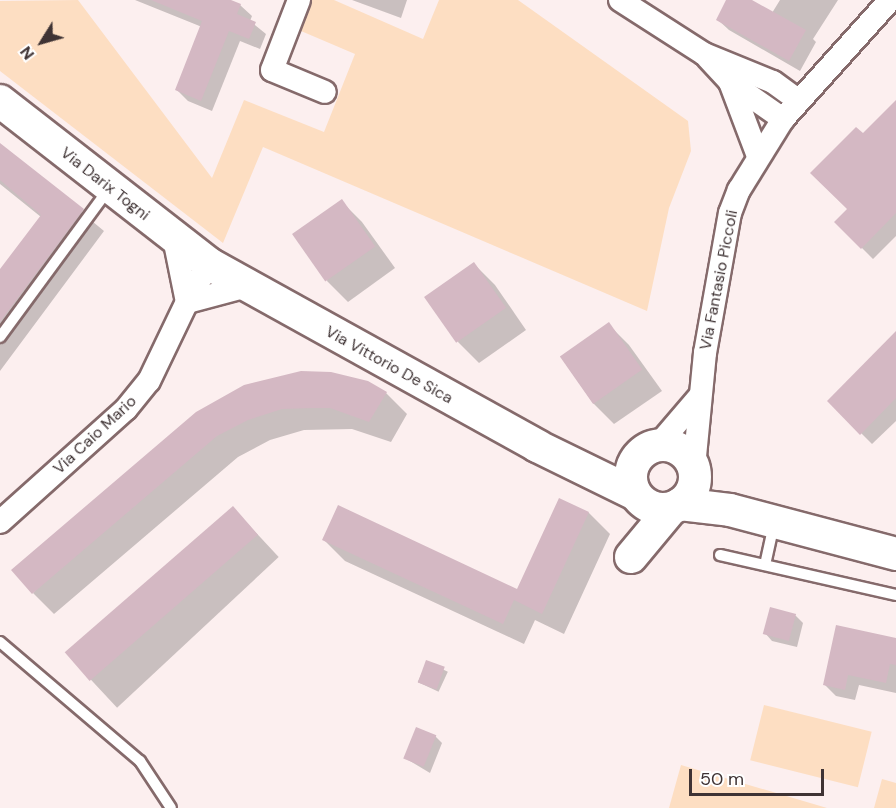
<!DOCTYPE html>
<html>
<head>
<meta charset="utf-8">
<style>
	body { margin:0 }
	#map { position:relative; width:896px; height:808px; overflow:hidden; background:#fcefef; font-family:"DM Sans",sans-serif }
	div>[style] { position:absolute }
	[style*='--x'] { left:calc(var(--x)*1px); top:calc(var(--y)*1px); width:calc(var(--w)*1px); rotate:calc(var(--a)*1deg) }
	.green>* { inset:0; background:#fddec2; transform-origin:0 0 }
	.shadow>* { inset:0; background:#0003; transform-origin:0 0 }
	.building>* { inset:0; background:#d4b8c3; transform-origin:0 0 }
	.roads { filter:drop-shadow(2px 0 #856a6b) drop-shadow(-2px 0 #856a6b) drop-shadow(0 2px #856a6b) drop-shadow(0 -2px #856a6b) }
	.lane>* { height:10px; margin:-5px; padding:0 5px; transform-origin:5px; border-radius:5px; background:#fff }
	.street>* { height:22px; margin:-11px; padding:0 11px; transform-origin:11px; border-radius:11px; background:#fff }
	.secondary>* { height:32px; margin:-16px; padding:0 16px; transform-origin:16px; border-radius:16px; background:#fff }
	.secondary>.ring { margin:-16px; padding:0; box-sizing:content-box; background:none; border:32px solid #fff; border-radius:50% }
	span { translate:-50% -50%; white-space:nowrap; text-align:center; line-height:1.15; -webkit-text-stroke:4.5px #fff; paint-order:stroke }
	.street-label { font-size:16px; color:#3f3334 }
	.north { position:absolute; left:12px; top:12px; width:60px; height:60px; -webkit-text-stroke:4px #fff; paint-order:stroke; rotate:233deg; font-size:16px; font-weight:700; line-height:24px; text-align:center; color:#3f3334 }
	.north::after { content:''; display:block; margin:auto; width:21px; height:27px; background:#3f3334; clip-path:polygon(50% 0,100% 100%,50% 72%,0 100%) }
	.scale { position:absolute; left:689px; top:769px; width:135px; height:27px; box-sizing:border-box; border:3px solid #3f3334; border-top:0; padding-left:8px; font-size:18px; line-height:21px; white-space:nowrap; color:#3f3334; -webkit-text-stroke:4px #fff; paint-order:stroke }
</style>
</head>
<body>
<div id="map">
	<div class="green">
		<i style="clip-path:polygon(78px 0,212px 178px,244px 100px,324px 132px,355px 54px,301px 31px,312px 0,334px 0,423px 39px,439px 0,518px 0,688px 121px,691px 151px,669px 208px,647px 311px,263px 147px,223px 243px,0 71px,0 1px)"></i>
		<i style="left:764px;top:705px;width:111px;height:57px;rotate:14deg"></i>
		<i style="clip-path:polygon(681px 765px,827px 808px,669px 808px)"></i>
		<i style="clip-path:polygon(882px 779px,896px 783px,896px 808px,874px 808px)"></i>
	</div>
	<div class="shadow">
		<i style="clip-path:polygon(135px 0,227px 0,240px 5px,252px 16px,250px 21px,266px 34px,260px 49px,240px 41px,212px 111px,188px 101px,177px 90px,202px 27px)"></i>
		<i style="clip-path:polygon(352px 0,407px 0,401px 18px)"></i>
		<i style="clip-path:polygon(728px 0,749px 0,772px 13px,780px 0,838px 0,813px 39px,816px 42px,800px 71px,729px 30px,717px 19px)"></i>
		<i style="clip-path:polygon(896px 102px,896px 236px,873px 259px,836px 222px,849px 209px,863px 136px)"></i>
		<i style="clip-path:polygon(0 145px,104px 231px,0 371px,0 271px,41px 217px,0 184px)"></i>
		<i style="clip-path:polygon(341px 201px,362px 222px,395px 268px,348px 302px,327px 281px)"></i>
		<i style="clip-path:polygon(474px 264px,495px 285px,526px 330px,479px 363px,458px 342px)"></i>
		<i style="clip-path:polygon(608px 324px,629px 345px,662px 391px,614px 424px,593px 403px,561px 357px)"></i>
		<i style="clip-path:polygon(896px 333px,896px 421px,872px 444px,829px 401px)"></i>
		<i style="clip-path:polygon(386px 393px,407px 414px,391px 442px,352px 429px,304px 430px,270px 440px,238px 457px,54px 614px,33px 593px,197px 413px)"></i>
		<i style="clip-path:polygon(560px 500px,589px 513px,610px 534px,564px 634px,535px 620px,524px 644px,345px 561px,324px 540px,517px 591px)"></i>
		<i style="left:233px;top:508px;width:67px;height:221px;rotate:47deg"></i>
		<i style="clip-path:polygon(771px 609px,796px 616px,803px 623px,797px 647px,772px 641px,765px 633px)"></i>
		<i style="clip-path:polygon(896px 640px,896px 693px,859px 685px,855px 700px,836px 696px,825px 685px)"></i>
		<i style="left:427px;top:662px;width:23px;height:22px;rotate:25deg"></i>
		<i style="clip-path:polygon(435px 736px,442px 743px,430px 773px,405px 758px)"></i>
	</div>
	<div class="building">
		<i style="clip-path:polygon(151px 0,231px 0,241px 4px,237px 14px,256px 22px,249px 39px,229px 31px,201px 101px,175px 90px,202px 21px)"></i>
		<i style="clip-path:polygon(726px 0,752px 0,806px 30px,789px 61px,716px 20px)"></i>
		<i style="clip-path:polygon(896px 100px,896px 213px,861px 249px,834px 222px,847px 209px,810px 173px,856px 127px,863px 133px)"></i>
		<i style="clip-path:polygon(0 143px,84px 209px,0 322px,0 269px,41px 215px,0 180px)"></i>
		<i style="left:342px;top:199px;width:58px;height:61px;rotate:55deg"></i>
		<i style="left:474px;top:262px;width:56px;height:61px;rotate:55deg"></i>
		<i style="left:609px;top:322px;width:58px;height:60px;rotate:55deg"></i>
		<i style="clip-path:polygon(896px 331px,896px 398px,860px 435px,827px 401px)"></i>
		<i style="clip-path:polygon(301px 371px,331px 372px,368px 381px,387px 392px,369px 422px,330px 408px,312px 408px,282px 409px,248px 420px,217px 436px,32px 594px,11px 570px,196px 412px,244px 385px)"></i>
		<i style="clip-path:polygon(559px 498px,589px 512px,542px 614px,514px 600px,503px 624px,322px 540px,338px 505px,517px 589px)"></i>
		<i style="left:233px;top:506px;width:38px;height:223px;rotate:49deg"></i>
		<i style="left:770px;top:607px;width:27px;height:28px;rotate:15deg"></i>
		<i style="clip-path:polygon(836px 625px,896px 638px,896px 665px,890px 664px,886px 683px,848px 675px,845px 690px,823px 685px)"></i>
		<i style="left:426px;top:660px;width:20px;height:24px;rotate:20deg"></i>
		<i style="left:416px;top:727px;width:22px;height:34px;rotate:22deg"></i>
	</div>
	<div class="roads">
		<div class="lane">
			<i style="--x:0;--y:337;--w:182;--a:-53.7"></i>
			<i style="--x:720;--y:555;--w:180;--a:12.8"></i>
			<i style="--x:765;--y:565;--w:42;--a:-77.6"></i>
			<i style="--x:0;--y:642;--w:184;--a:40.4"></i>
			<i style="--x:140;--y:761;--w:56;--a:56.6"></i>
		</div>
		<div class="street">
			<i style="--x:299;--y:0;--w:75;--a:111.1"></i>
			<i style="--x:272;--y:70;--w:57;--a:22.5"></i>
			<i style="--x:620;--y:0;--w:100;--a:32.7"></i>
			<i style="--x:704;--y:54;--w:74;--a:22.1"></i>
			<i style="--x:773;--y:82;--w:32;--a:36"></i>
			<i style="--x:708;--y:58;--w:33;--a:47"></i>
			<i style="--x:730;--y:82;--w:65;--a:34.9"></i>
			<i style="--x:730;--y:82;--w:79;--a:69.3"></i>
			<i style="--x:174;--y:238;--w:65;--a:78.5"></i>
			<i style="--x:187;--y:302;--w:62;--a:-14.9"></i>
			<i style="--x:659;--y:444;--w:62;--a:-49.6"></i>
			<i style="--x:694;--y:467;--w:115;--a:-84.5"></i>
			<i style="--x:705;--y:353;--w:142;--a:-79.9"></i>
			<i style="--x:730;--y:213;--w:25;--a:-69"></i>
			<i style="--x:739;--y:190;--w:84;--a:-58.2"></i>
			<i style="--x:783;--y:119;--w:160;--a:-48"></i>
			<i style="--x:0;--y:522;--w:169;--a:-41.9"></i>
			<i style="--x:126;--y:409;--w:36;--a:-51"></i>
			<i style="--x:149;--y:381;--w:106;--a:-64.4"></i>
			<i style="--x:195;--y:285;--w:26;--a:-51"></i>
		</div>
		<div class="secondary">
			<i style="--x:0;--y:101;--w:267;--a:37.9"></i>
			<i style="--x:211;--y:265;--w:373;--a:29"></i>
			<i style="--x:537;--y:446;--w:109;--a:26.1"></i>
			<i class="ring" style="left:631px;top:445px;width:32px;height:32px"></i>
			<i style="--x:680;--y:504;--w:50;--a:6.8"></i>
			<i style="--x:730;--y:510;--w:172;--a:14.8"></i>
			<i style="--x:631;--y:557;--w:62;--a:-50.2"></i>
		</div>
	</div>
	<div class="street-label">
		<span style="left:105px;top:184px;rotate:38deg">Via Darix Togni</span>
		<span style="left:719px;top:280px;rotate:-79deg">Via Fantasio Piccoli</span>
		<span style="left:389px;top:365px;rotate:29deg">Via Vittorio De Sica</span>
		<span style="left:95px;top:435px;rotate:-43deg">Via Caio Mario</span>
	</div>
	<div class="north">N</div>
	<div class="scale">50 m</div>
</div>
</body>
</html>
